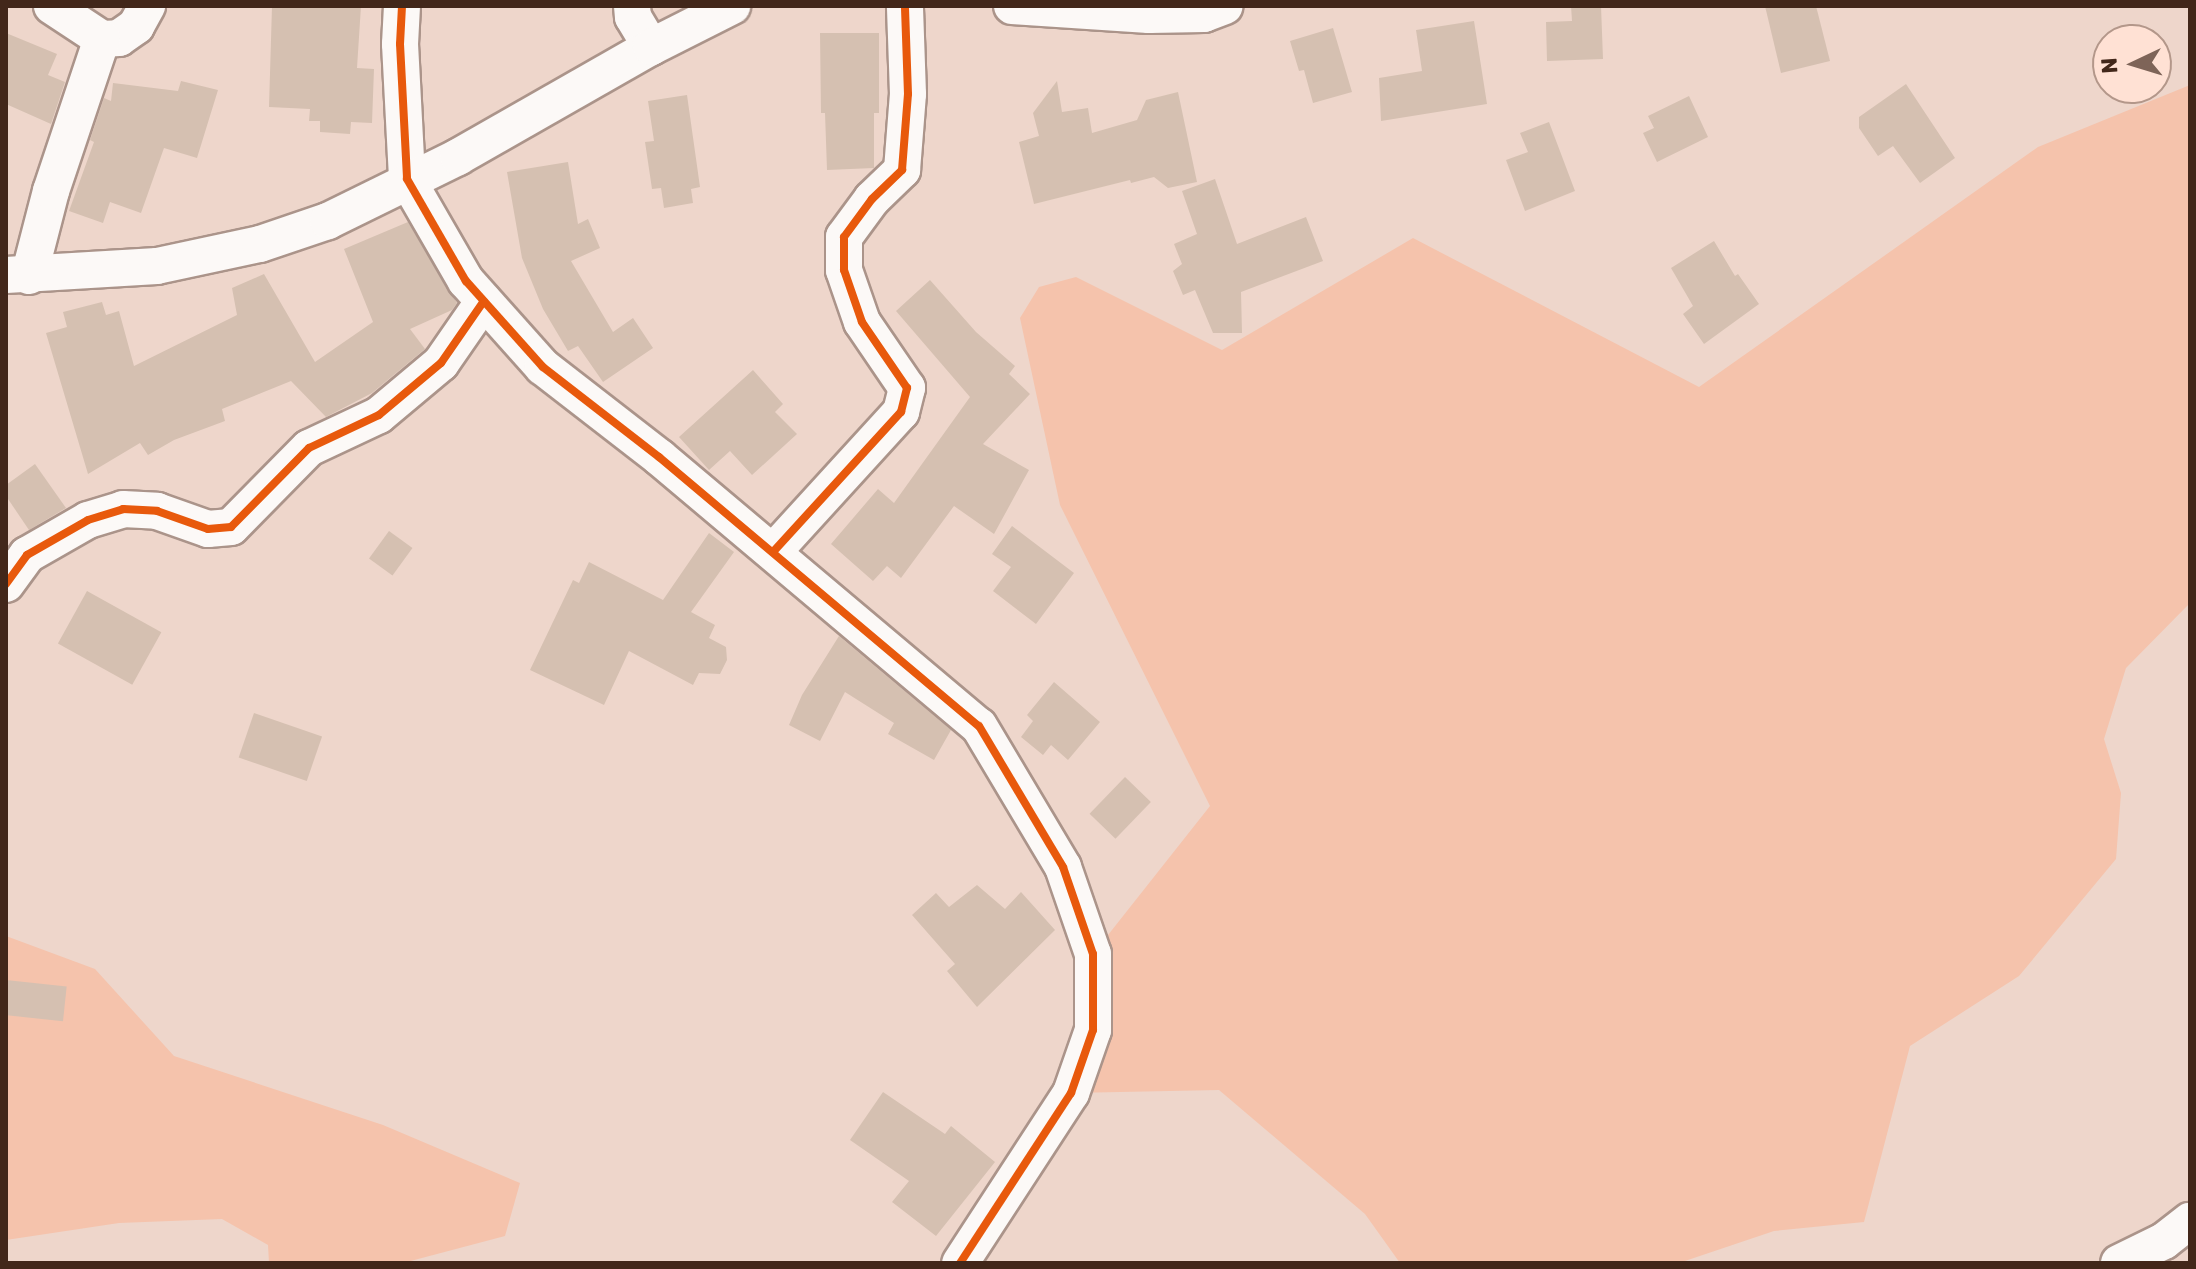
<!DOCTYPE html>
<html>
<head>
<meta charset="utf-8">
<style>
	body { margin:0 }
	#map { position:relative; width:2196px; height:1269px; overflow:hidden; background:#eed6cb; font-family:Rubik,sans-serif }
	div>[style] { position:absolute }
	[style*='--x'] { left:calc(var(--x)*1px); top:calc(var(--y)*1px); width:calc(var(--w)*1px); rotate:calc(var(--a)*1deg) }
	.green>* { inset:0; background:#f5c3ac }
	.building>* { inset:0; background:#d5c0b1; transform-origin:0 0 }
	.roads { filter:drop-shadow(2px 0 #ab948a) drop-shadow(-2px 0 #ab948a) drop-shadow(0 2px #ab948a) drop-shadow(0 -2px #ab948a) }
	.street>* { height:36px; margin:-18px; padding:0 18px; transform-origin:18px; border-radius:18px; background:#fcf9f7 }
	.cycleway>* { height:8px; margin:-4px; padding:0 4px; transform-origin:4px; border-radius:4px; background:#e8590c }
	span { translate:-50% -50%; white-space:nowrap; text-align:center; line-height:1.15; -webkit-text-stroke:7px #ffe1d4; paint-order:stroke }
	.frame { position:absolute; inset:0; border:8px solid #42271a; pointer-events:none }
	.north { position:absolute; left:2092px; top:24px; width:80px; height:80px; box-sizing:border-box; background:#ffe1d4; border:2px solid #b3978a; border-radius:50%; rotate:266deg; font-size:22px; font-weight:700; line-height:32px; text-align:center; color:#42271a }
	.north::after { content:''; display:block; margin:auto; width:28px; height:36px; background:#7e6458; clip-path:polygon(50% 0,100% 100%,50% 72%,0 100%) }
</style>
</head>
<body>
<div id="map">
	<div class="green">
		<i style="clip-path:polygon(2190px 85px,2190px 603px,2126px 668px,2104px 739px,2121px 793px,2116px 859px,2019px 976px,1910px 1046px,1864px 1222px,1774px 1231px,1679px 1263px,1400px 1263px,1365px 1214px,1219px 1090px,1071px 1093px,1093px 954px,1210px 806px,1060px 505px,1020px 318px,1039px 287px,1076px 277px,1222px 350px,1413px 238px,1699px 387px,2038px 147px)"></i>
		<i style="clip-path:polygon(6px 936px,95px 969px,174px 1056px,383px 1125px,520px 1183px,505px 1236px,403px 1263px,269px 1263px,268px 1245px,222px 1219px,119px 1223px,6px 1240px)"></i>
	</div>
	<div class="building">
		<i style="clip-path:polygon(272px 6px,361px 6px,357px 68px,374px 69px,372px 123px,351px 122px,350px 134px,320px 132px,320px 121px,309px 121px,310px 109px,269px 107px)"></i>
		<i style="clip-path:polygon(1571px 6px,1601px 6px,1603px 59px,1547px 61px,1546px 22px,1572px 21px)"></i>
		<i style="clip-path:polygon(1765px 6px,1816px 6px,1830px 61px,1781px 73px)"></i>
		<i style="clip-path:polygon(1474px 21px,1487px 104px,1381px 121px,1379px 78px,1422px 71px,1416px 30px)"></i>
		<i style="clip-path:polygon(1333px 28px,1352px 92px,1313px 103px,1304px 70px,1299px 71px,1290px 41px)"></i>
		<i style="clip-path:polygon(6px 33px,57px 54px,48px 75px,65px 82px,51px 124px,6px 104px)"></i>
		<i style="clip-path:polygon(820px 33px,879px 33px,879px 113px,874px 113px,874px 168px,827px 170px,825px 113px,821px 113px)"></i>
		<i style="clip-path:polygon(181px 81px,218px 90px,197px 158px,164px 148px,141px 213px,110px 202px,103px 223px,69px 211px,94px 142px,90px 140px,104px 98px,111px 101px,113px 83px,178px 91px)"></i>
		<i style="clip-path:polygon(1057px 81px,1062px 112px,1088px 108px,1092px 133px,1137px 120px,1146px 100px,1178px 92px,1197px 182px,1168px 188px,1154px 177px,1131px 183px,1130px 180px,1034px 204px,1019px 142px,1039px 136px,1033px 113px)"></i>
		<i style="clip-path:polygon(1906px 84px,1955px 158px,1920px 183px,1893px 146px,1878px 156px,1859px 128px,1859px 117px)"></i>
		<i style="clip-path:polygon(687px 95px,700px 187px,691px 189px,693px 203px,664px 208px,661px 188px,652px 189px,645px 142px,654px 141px,648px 101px)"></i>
		<i style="clip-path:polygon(1689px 96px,1708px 137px,1657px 162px,1643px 133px,1654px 128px,1648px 116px)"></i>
		<i style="clip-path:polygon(1549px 122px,1575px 191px,1525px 211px,1506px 160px,1528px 152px,1520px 133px)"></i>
		<i style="clip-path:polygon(568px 162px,578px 224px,588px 219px,600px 248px,571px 261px,613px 332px,633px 318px,653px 348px,603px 382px,578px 346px,568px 351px,543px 309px,522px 258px,507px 172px)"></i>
		<i style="clip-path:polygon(1215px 179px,1237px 244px,1306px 217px,1323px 261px,1241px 292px,1242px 333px,1213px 333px,1195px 290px,1183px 295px,1173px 271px,1182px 264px,1174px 244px,1197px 234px,1182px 191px)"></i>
		<i style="clip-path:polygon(408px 222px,457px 303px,452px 310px,410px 329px,425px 349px,372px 393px,326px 417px,291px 381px,222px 409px,225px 421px,174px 440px,148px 455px,140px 443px,88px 474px,46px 333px,67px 327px,63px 312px,102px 302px,106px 315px,119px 311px,134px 366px,237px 315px,232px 288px,264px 274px,315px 362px,373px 322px,344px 249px)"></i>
		<i style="clip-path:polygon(1714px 241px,1735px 276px,1738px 274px,1759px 304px,1704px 344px,1683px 314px,1693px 306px,1671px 268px)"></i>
		<i style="clip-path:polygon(930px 280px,976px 332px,1015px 366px,1009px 374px,1030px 394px,983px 444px,1029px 470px,994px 534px,954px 506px,901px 578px,887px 566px,873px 581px,831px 544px,878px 489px,894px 503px,970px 397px,896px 311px)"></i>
		<i style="clip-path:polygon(753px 370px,783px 404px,775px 412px,797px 434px,752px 475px,730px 451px,709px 470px,679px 437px)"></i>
		<i style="clip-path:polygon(35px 464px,66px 508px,29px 530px,6px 496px,6px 485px)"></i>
		<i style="clip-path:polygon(1012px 526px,1074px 573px,1036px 624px,993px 591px,1011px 567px,992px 554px)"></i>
		<i style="left:389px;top:531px;width:29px;height:34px;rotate:36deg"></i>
		<i style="clip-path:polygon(709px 533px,734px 552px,691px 612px,715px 625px,709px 638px,726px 647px,727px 660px,720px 674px,699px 673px,693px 685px,629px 651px,604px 705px,530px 670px,573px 580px,579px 583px,589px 562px,663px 600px)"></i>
		<i style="left:87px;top:591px;width:85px;height:60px;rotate:29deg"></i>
		<i style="clip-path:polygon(839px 636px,951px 730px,934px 760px,888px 734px,894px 723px,845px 692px,820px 741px,789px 725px,802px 695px)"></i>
		<i style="clip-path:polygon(1054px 682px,1100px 722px,1068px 760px,1051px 745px,1043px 755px,1021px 737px,1033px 721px,1027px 715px)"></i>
		<i style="left:254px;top:713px;width:72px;height:47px;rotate:19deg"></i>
		<i style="left:1125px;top:777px;width:36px;height:51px;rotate:44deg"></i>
		<i style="clip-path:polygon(977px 885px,1005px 909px,1021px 892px,1055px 930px,977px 1007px,947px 971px,955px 964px,912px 915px,936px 893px,949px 907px)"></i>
		<i style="left:6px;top:980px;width:61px;height:35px;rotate:6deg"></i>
		<i style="clip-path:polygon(883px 1092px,945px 1134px,951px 1126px,995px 1162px,936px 1236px,892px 1202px,909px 1181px,850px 1140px)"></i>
	</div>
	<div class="roads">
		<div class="street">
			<i style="--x:402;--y:6;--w:38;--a:93"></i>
			<i style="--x:400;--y:44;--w:135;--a:87"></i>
			<i style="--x:407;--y:179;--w:118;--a:60"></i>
			<i style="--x:466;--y:281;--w:115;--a:48.2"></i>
			<i style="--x:543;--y:367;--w:147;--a:37.8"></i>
			<i style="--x:659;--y:457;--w:418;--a:40.1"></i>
			<i style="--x:979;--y:726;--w:164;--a:59.2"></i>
			<i style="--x:1063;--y:867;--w:92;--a:71"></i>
			<i style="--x:1093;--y:954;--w:76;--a:90"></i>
			<i style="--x:1093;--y:1030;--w:67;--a:109.2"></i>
			<i style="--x:1071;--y:1093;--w:203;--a:123.1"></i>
			<i style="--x:632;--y:6;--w:11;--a:85"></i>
			<i style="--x:633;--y:17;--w:35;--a:59"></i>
			<i style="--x:1012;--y:6;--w:137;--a:3.8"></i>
			<i style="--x:1149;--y:15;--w:55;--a:-1"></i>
			<i style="--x:1204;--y:14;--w:22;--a:-21"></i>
			<i style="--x:102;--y:39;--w:17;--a:-3"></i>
			<i style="--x:119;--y:38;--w:21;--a:-35"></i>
			<i style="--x:136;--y:26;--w:23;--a:-61"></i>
			<i style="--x:6;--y:275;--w:151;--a:-3.4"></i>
			<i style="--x:157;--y:266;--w:105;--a:-12.1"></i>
			<i style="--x:260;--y:244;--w:72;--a:-18.7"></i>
			<i style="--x:328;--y:221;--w:145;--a:-26.2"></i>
			<i style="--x:458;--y:157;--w:222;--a:-29.7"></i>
			<i style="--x:651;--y:47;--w:91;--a:-26.8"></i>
			<i style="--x:29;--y:276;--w:88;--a:-75.5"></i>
			<i style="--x:51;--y:191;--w:160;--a:-71.5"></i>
			<i style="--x:102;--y:39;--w:60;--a:-146.6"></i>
			<i style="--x:773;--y:552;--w:190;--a:-47.6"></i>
			<i style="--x:901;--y:412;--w:25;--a:-76"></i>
			<i style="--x:907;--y:388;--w:80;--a:-124.3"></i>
			<i style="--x:862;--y:322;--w:55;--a:-109.1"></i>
			<i style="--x:844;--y:270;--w:33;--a:-90"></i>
			<i style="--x:844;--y:237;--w:47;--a:-53.6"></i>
			<i style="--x:872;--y:199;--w:42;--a:-44"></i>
			<i style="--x:902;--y:170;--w:76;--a:-85.5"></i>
			<i style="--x:908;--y:94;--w:88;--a:-92"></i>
			<i style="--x:6;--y:584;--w:36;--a:-54"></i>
			<i style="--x:27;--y:555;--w:70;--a:-29.8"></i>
			<i style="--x:88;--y:520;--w:37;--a:-17"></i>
			<i style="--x:123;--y:509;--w:34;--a:3"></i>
			<i style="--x:157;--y:511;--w:54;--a:19.4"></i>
			<i style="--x:208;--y:529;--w:23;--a:-5"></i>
			<i style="--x:231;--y:527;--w:111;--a:-45.4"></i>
			<i style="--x:309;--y:448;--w:77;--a:-25.2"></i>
			<i style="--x:379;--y:415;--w:81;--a:-40"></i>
			<i style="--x:441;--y:363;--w:75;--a:-55.3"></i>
			<i style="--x:2119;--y:1263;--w:50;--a:-26.1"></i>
			<i style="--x:2164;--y:1241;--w:33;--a:-38"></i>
		</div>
	</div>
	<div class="cycleway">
		<i style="--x:402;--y:6;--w:38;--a:93"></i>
		<i style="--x:400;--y:44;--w:135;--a:87"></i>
		<i style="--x:407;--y:179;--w:118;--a:60"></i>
		<i style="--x:466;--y:281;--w:115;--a:48.2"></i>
		<i style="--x:543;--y:367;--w:147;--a:37.8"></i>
		<i style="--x:659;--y:457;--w:418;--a:40.1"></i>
		<i style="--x:979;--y:726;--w:164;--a:59.2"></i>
		<i style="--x:1063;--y:867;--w:92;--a:71"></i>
		<i style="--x:1093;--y:954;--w:76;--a:90"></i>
		<i style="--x:1093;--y:1030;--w:67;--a:109.2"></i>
		<i style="--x:1071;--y:1093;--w:203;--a:123.1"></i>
		<i style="--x:773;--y:552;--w:190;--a:-47.6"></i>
		<i style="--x:901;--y:412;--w:25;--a:-76"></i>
		<i style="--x:907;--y:388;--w:80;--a:-124.3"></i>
		<i style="--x:862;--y:322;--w:55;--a:-109.1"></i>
		<i style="--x:844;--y:270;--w:33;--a:-90"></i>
		<i style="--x:844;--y:237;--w:47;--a:-53.6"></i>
		<i style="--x:872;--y:199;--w:42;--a:-44"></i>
		<i style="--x:902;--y:170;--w:76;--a:-85.5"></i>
		<i style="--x:908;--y:94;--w:88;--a:-92"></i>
		<i style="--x:6;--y:584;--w:36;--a:-54"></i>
		<i style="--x:27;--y:555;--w:70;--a:-29.8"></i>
		<i style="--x:88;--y:520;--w:37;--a:-17"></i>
		<i style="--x:123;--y:509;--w:34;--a:3"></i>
		<i style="--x:157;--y:511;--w:54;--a:19.4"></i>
		<i style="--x:208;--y:529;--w:23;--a:-5"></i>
		<i style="--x:231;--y:527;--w:111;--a:-45.4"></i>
		<i style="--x:309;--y:448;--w:77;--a:-25.2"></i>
		<i style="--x:379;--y:415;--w:81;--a:-40"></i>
		<i style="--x:441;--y:363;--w:75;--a:-55.3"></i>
	</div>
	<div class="frame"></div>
	<div class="north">N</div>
</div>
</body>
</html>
